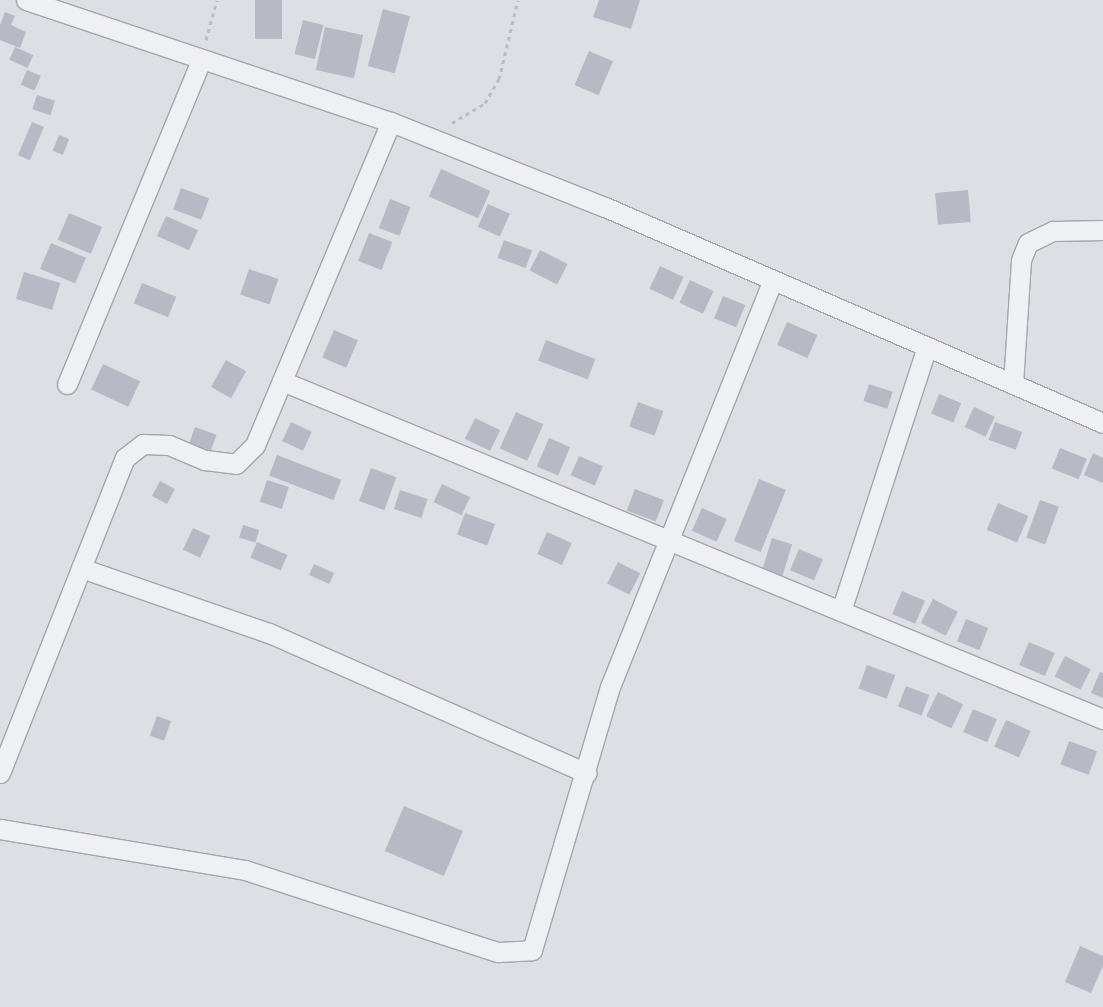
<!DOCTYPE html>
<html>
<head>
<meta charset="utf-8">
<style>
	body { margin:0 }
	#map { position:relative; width:1103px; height:1007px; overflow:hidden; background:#dddfe5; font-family:"DejaVu Sans",sans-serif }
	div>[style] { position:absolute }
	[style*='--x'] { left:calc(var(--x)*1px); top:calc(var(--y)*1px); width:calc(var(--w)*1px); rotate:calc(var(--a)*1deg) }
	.building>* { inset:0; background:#b7bac4; transform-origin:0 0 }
	.path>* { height:3px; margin-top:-1.5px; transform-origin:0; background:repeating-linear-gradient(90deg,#bbbdc4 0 4px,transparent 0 8px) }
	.roads { filter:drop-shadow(1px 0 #a3a6ae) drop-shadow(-1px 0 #a3a6ae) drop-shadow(0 1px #a3a6ae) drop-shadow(0 -1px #a3a6ae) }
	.street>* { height:19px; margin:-9.5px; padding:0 9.5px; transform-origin:9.5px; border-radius:9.5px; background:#eff0f4 }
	span { translate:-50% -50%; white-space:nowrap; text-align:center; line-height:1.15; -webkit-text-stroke:4px #eceef3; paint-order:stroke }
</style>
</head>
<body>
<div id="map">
	<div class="building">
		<i style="left:255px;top:0;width:27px;height:39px"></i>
		<i style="clip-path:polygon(599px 0,640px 0,631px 29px,593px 17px)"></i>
		<i style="left:383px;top:9px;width:28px;height:59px;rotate:15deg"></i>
		<i style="clip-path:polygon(5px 12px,15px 16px,11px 25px,26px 32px,20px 48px,0 40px,0 25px)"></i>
		<i style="left:303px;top:20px;width:21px;height:35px;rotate:14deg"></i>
		<i style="left:325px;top:27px;width:39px;height:44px;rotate:12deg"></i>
		<i style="left:15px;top:47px;width:20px;height:14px;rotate:24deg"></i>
		<i style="left:589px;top:51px;width:26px;height:37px;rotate:23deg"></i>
		<i style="left:27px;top:70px;width:15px;height:16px;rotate:23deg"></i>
		<i style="left:37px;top:95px;width:19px;height:15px;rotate:18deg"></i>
		<i style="left:32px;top:122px;width:13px;height:36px;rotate:23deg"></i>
		<i style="left:59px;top:135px;width:11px;height:17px;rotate:22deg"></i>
		<i style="left:441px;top:169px;width:54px;height:30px;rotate:24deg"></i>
		<i style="left:181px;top:188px;width:30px;height:23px;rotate:20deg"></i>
		<i style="left:968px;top:190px;width:32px;height:33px;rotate:85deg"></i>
		<i style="left:390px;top:199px;width:22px;height:31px;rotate:21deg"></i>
		<i style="left:488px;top:204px;width:24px;height:25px;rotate:24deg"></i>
		<i style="left:69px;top:213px;width:36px;height:29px;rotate:23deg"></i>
		<i style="left:166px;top:216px;width:35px;height:22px;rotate:24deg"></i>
		<i style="left:369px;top:233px;width:25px;height:30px;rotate:21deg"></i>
		<i style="left:504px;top:240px;width:30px;height:19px;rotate:20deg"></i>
		<i style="left:51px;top:243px;width:38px;height:28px;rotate:23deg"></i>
		<i style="left:540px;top:250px;width:31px;height:23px;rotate:27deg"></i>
		<i style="left:660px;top:266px;width:26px;height:25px;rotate:25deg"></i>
		<i style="left:249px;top:269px;width:31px;height:27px;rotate:19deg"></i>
		<i style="left:24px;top:272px;width:38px;height:28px;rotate:17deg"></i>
		<i style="left:690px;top:280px;width:26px;height:25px;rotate:25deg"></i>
		<i style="left:142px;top:283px;width:37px;height:22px;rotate:22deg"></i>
		<i style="left:723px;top:296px;width:24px;height:24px;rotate:22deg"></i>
		<i style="left:787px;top:322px;width:33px;height:25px;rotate:23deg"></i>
		<i style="left:334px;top:330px;width:26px;height:30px;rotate:23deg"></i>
		<i style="left:546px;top:340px;width:53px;height:22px;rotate:21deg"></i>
		<i style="left:226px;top:360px;width:23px;height:31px;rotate:29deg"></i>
		<i style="left:103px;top:364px;width:41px;height:28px;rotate:25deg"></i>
		<i style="left:869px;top:384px;width:25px;height:18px;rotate:18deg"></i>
		<i style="left:939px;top:394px;width:24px;height:21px;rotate:22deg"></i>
		<i style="left:638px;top:402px;width:27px;height:26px;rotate:20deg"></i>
		<i style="left:974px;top:407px;width:23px;height:22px;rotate:25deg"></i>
		<i style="left:516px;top:412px;width:30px;height:40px;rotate:24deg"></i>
		<i style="left:475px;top:418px;width:28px;height:23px;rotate:26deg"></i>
		<i style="left:291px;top:422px;width:23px;height:21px;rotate:25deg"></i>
		<i style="left:995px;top:422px;width:29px;height:19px;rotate:20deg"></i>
		<i style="left:195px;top:427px;width:23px;height:25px;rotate:20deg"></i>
		<i style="left:549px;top:438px;width:23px;height:31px;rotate:23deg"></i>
		<i style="left:1060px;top:448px;width:29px;height:22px;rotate:22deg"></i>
		<i style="clip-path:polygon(1093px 453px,1103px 458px,1103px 483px,1084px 475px)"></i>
		<i style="left:277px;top:455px;width:69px;height:22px;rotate:21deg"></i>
		<i style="left:579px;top:456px;width:26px;height:21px;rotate:23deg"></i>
		<i style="left:371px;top:468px;width:27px;height:35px;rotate:20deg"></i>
		<i style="left:759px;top:479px;width:29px;height:67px;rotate:22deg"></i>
		<i style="left:267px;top:480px;width:23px;height:23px;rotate:18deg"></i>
		<i style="left:160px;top:481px;width:17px;height:17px;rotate:28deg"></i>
		<i style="left:442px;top:484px;width:31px;height:20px;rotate:25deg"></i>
		<i style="left:635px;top:489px;width:31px;height:23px;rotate:21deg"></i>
		<i style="left:400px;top:490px;width:29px;height:20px;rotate:18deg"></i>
		<i style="left:1040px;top:500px;width:20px;height:40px;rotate:20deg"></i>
		<i style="left:998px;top:503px;width:33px;height:29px;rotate:23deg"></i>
		<i style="left:702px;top:508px;width:27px;height:25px;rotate:24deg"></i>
		<i style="left:465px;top:513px;width:32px;height:23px;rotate:20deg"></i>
		<i style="left:243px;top:525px;width:17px;height:13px;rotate:17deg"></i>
		<i style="left:193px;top:528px;width:19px;height:24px;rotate:25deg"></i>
		<i style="left:547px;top:532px;width:27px;height:24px;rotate:24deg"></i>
		<i style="left:772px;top:538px;width:21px;height:39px;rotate:17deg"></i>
		<i style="left:257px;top:542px;width:33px;height:17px;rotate:23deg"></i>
		<i style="left:799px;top:549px;width:26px;height:23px;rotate:23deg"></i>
		<i style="left:618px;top:562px;width:25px;height:24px;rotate:27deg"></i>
		<i style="left:314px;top:564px;width:22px;height:12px;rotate:24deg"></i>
		<i style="left:902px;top:591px;width:25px;height:25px;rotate:23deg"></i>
		<i style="left:933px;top:599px;width:28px;height:27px;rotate:27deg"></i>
		<i style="left:966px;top:619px;width:24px;height:24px;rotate:22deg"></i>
		<i style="left:1029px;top:642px;width:28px;height:25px;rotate:23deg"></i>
		<i style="left:1065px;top:656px;width:29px;height:23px;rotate:27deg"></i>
		<i style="left:867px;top:665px;width:30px;height:25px;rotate:20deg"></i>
		<i style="clip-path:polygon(1100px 672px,1103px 673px,1103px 698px,1091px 693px)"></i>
		<i style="left:906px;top:686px;width:25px;height:22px;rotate:21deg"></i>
		<i style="left:938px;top:692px;width:28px;height:27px;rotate:26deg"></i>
		<i style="left:973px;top:709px;width:26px;height:25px;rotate:23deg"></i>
		<i style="left:157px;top:716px;width:15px;height:21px;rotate:20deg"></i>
		<i style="left:1006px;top:720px;width:27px;height:29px;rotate:24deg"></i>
		<i style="left:1069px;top:741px;width:30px;height:25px;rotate:20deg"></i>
		<i style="left:404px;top:806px;width:64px;height:49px;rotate:23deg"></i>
		<i style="clip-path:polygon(1080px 946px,1103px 956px,1103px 966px,1091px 993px,1065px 982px)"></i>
	</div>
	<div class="path">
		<i style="--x:206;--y:40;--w:41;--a:-74.6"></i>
		<i style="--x:452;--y:123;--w:39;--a:-31"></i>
		<i style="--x:485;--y:103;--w:28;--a:-60"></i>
		<i style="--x:499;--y:79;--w:81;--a:-76.5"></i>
	</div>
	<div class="roads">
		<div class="street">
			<i style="--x:26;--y:0;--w:385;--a:18.5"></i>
			<i style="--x:391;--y:122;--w:230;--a:21.7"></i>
			<i style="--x:605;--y:207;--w:543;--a:23.45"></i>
			<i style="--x:282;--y:381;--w:888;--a:22.38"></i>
			<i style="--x:67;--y:384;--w:351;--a:-67.5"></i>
			<i style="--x:1013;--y:384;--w:124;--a:-86.3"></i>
			<i style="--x:1021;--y:260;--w:18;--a:-68"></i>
			<i style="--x:1028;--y:243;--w:28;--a:-26"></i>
			<i style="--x:1053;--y:231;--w:50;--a:-1.1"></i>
			<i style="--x:81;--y:568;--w:199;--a:19.1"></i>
			<i style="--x:269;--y:633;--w:347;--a:23.8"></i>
			<i style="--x:841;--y:611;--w:278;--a:-72"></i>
			<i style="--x:0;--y:773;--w:339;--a:-68.4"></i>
			<i style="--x:125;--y:458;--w:23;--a:-38"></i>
			<i style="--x:143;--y:444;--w:26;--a:2"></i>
			<i style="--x:169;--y:445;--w:39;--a:23"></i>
			<i style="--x:205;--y:460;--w:31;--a:7"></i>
			<i style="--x:236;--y:464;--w:27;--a:-45"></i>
			<i style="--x:255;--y:445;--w:350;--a:-67.2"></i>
			<i style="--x:0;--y:829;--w:248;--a:9.5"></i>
			<i style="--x:245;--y:870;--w:266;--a:18"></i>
			<i style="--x:498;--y:952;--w:34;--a:-3"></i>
			<i style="--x:532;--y:950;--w:274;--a:-73.5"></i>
			<i style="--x:610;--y:687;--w:438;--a:-68.2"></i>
		</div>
	</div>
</div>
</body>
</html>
